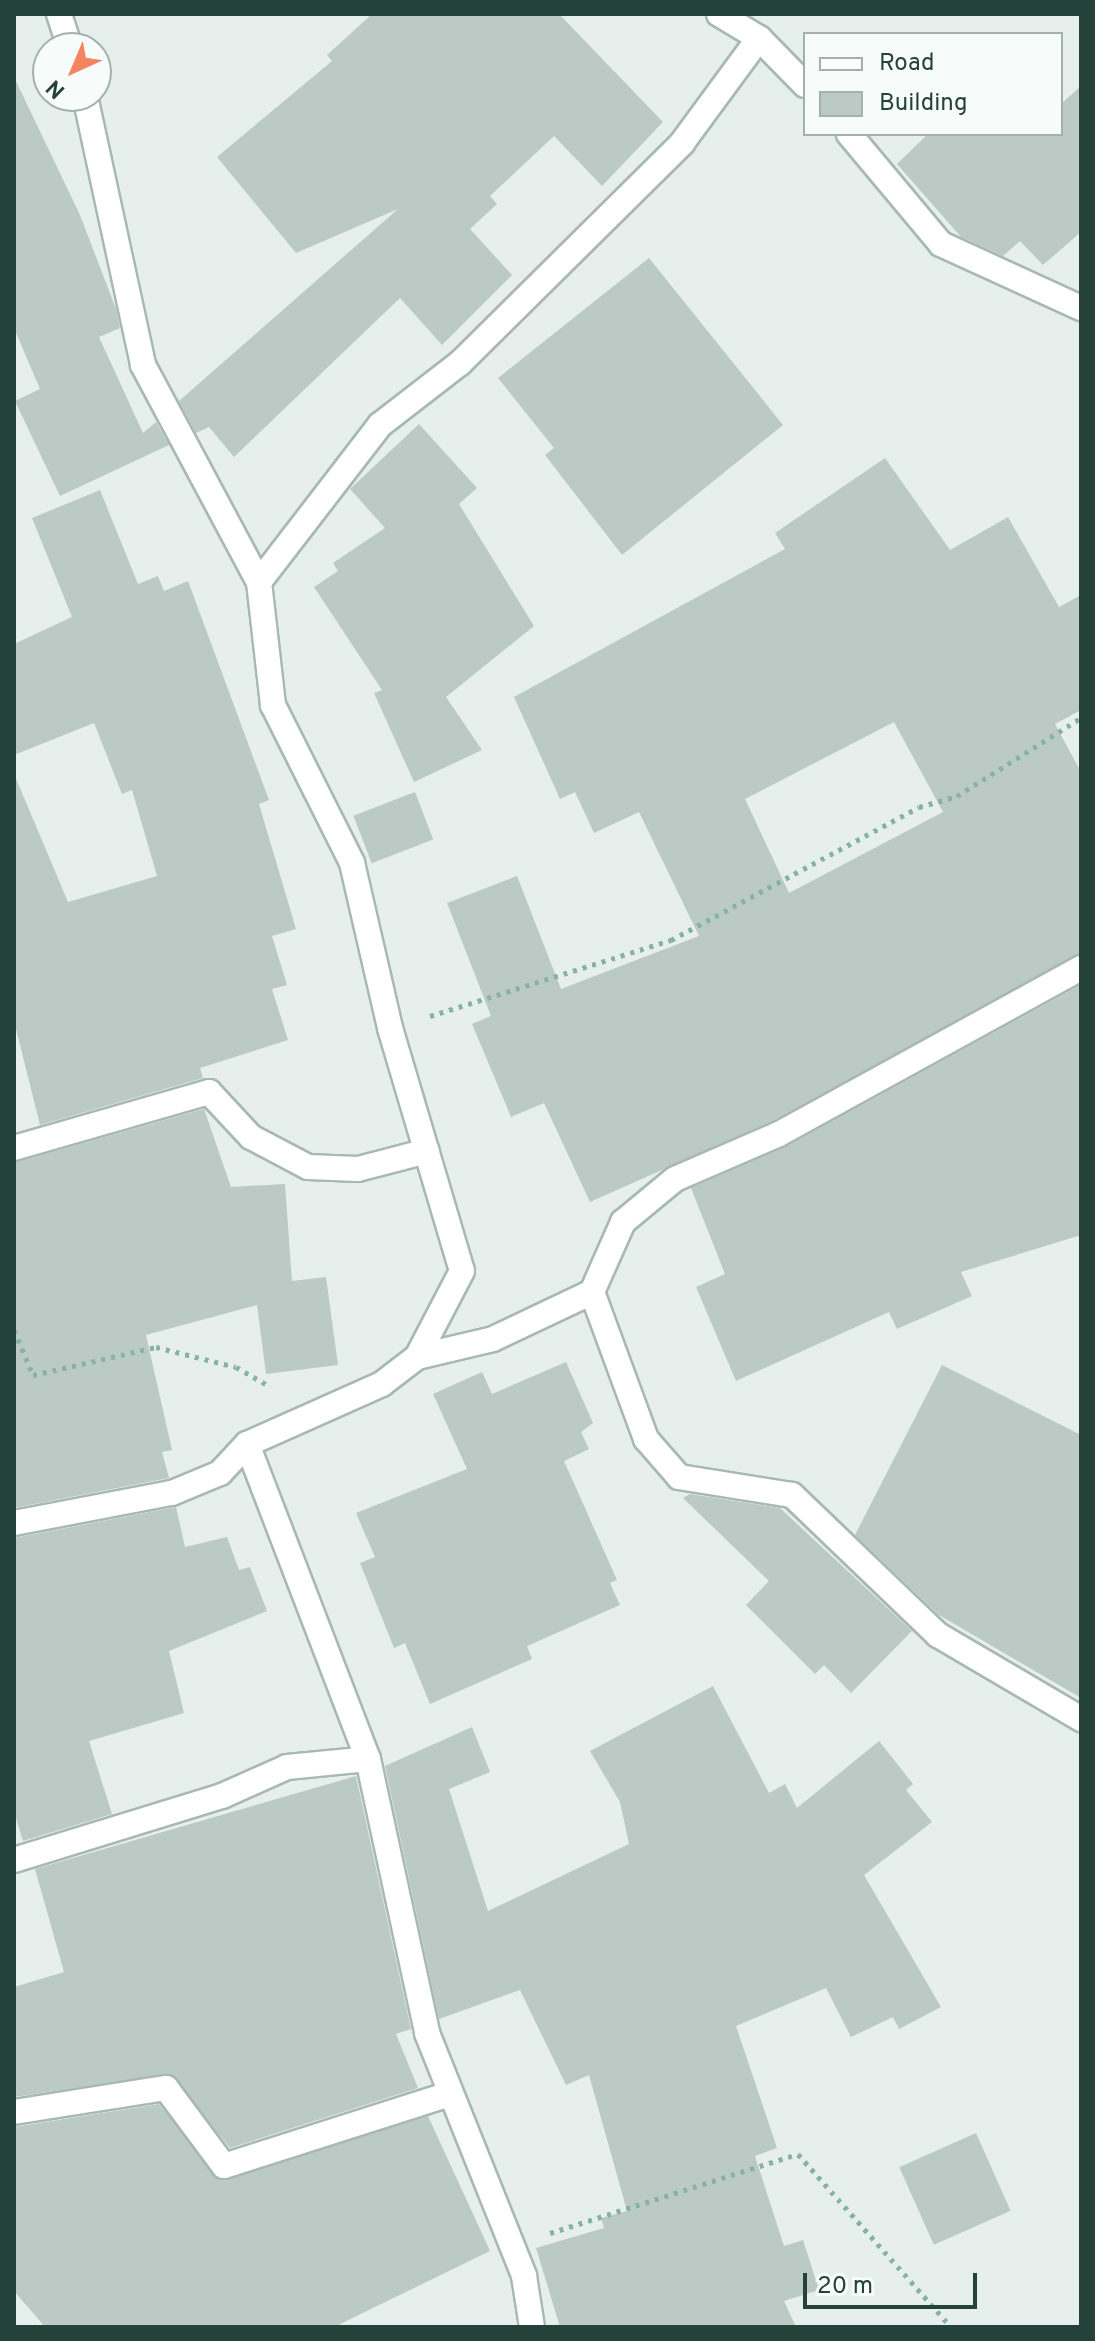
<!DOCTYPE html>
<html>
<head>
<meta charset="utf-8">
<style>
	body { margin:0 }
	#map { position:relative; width:1095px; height:2341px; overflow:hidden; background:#e6efeb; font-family:Overpass,sans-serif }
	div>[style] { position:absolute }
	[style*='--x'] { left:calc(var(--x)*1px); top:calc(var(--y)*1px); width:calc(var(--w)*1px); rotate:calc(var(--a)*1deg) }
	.building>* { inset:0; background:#bbcac4; transform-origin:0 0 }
	.path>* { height:5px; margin-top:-2.5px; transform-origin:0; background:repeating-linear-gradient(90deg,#86b3a5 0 4px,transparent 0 10px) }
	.roads { filter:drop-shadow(2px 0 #a8b8b2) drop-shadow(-2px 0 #a8b8b2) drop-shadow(0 2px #a8b8b2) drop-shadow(0 -2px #a8b8b2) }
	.minor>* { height:24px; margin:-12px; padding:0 12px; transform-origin:12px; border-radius:12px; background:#fff }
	span { translate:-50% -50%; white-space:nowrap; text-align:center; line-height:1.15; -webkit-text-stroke:7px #f7fbf9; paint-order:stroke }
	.frame { position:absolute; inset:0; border:16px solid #24423a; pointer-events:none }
	.legend { position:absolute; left:803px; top:32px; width:260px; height:104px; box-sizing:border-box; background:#f7fbf9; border:2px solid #a3b1ad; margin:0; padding:10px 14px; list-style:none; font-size:24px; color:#24423a }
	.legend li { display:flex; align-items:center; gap:16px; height:40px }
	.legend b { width:40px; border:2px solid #a3b1ad }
	.north { position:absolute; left:32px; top:32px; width:80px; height:80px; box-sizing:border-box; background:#f7fbf9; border:2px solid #a3b1ad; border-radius:50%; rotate:224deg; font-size:22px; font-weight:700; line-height:32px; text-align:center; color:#24423a }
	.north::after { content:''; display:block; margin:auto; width:28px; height:36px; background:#f4845f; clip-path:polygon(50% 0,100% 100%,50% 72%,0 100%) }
	.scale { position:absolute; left:803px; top:2273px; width:174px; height:36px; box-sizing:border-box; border:4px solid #24423a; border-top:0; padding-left:10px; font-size:24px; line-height:28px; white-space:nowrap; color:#24423a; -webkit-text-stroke:6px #f7fbf9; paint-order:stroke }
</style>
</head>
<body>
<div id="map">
	<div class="building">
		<i style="clip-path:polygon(372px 14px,559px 14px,663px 122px,602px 186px,554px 136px,490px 196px,497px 204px,470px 229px,512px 275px,442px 345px,400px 298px,234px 457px,209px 427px,196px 433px,179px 401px,398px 209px,296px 253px,217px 157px,332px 61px,327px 55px)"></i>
		<i style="clip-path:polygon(14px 77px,80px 215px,116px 309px,120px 328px,99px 337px,143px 433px,156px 422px,169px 445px,60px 496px,15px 401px,40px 389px,14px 328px)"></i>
		<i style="clip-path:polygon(1081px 86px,1081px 232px,1043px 265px,1020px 241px,1003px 256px,961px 237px,897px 164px,928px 134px,1061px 134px,1061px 104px)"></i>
		<i style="clip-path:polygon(649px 258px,783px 425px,622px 555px,545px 455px,554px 448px,498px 378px)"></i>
		<i style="clip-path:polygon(419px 424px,477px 488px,459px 504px,534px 626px,446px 697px,482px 750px,414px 782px,374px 693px,382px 690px,314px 587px,338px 571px,333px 563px,385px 528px,350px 489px)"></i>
		<i style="clip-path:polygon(evenodd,885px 458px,950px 550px,1008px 517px,1059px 607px,1081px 595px,1081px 710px,1055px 724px,1081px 772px,1081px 953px,772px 1121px,590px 1202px,544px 1103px,511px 1117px,472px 1024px,491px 1016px,447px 903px,517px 876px,561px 989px,699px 936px,639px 812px,594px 833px,575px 792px,560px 799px,514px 697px,785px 549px,775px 533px,885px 458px,894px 722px,943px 812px,789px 893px,745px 799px,894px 722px)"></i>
		<i style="clip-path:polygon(100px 490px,138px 584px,158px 576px,164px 591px,188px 581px,269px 800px,259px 804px,296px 929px,272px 936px,287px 985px,272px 989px,288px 1040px,200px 1068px,203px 1078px,40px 1125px,14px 1021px,14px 774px,68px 902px,157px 876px,132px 790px,122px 794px,94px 723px,14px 755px,14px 644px,72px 617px,32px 518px)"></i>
		<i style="left:415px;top:792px;width:51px;height:66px;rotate:69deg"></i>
		<i style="clip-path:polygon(1081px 985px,1081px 1235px,961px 1272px,972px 1296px,897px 1329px,889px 1312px,736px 1381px,696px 1287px,725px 1274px,691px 1188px,786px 1147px)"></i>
		<i style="clip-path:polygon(204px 1109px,231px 1187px,285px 1184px,292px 1281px,326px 1277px,338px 1365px,266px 1374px,257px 1305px,146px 1335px,172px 1450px,162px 1452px,169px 1478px,14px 1508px,14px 1163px)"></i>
		<i style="clip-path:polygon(566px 1362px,593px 1423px,581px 1432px,589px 1449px,564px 1461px,617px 1580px,610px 1583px,620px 1605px,527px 1646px,532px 1659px,430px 1704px,405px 1643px,394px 1648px,360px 1563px,375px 1557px,356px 1513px,467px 1469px,433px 1394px,482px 1372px,492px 1394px)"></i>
		<i style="clip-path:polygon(942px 1365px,1081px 1435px,1081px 1698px,939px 1615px,855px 1535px)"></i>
		<i style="clip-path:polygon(690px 1494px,780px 1508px,912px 1631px,851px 1693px,824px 1665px,815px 1674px,746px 1605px,769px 1581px,683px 1498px)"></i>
		<i style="clip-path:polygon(176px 1507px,185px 1547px,227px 1537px,239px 1570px,250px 1567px,267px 1611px,169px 1651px,184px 1713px,89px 1741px,112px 1814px,23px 1841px,14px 1812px,14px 1538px)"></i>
		<i style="clip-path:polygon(713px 1686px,769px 1793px,785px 1784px,797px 1808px,879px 1741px,913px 1784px,906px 1790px,932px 1822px,864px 1875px,941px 2007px,899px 2029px,893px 2017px,851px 2037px,826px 1988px,736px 2026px,777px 2148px,755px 2156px,784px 2246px,803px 2240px,819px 2290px,784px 2301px,796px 2327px,560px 2327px,536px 2248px,604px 2228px,601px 2218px,627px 2211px,589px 2075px,566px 2085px,520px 1990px,439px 2019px,385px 1766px,472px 1727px,490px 1772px,449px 1789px,488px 1911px,629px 1844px,620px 1802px,590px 1751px)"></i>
		<i style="clip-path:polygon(356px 1776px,411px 2029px,396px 2034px,418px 2088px,230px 2148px,171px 2074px,14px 2097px,14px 1987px,64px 1972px,35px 1869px)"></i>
		<i style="clip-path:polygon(159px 2104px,220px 2180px,428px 2116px,490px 2251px,334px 2327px,45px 2327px,14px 2291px,14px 2127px)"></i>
		<i style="left:976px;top:2133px;width:85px;height:84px;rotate:66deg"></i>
	</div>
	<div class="path">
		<i style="--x:430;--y:1016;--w:253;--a:-17.5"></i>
		<i style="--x:671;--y:940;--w:281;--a:-28.2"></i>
		<i style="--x:919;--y:807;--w:40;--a:-16"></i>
		<i style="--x:957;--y:796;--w:146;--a:-32.2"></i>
		<i style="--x:14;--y:1330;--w:49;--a:67.1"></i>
		<i style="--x:33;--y:1375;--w:126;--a:-12.8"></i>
		<i style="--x:156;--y:1347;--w:82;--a:14"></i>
		<i style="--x:236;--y:1367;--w:40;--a:29.7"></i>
		<i style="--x:550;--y:2233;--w:260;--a:-17.7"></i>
		<i style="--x:798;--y:2154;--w:231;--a:48.5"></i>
	</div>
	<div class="roads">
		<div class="minor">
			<i style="--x:59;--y:14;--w:36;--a:72"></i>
			<i style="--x:719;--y:14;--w:47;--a:31"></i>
			<i style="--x:759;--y:38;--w:66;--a:45.6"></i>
			<i style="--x:85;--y:96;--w:275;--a:77.8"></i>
			<i style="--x:143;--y:365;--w:246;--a:61.9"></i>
			<i style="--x:259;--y:582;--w:124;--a:83.5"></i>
			<i style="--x:273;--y:705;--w:177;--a:63.4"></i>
			<i style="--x:352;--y:863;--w:169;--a:77"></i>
			<i style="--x:390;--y:1028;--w:253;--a:73.5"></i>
			<i style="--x:462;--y:1271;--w:97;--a:117.6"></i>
			<i style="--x:417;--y:1357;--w:44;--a:142.4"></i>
			<i style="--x:382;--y:1384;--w:148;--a:156"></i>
			<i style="--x:247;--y:1444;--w:337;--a:69"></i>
			<i style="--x:368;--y:1759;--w:280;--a:77.8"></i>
			<i style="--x:427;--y:2033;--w:262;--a:68.2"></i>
			<i style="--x:524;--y:2276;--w:52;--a:81.1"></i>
			<i style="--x:849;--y:134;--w:143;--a:50.1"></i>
			<i style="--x:941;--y:244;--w:154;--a:24.6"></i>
			<i style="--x:259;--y:582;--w:198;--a:-52.4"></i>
			<i style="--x:380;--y:425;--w:101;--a:-37.8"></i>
			<i style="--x:460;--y:363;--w:313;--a:-44.7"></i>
			<i style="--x:682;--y:143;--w:130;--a:-53.7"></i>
			<i style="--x:14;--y:1148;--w:203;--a:-16"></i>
			<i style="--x:209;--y:1092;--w:62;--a:47"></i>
			<i style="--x:251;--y:1137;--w:64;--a:27.8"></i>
			<i style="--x:308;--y:1167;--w:50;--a:2.3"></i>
			<i style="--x:358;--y:1169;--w:71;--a:-14.6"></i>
			<i style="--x:592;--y:1292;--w:157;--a:69.8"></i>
			<i style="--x:646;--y:1439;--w:50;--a:49"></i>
			<i style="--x:679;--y:1477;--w:114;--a:9.1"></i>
			<i style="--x:792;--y:1495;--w:202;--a:43.8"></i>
			<i style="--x:938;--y:1635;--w:166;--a:30.4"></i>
			<i style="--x:417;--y:1357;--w:78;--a:-13.3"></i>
			<i style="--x:493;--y:1339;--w:110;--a:-25.4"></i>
			<i style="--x:592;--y:1292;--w:77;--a:-66.1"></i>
			<i style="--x:623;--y:1222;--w:67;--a:-39.6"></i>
			<i style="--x:675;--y:1179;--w:113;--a:-23.4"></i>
			<i style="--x:779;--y:1134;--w:345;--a:-28.8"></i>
			<i style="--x:14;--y:1523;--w:161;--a:-10.8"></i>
			<i style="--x:172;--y:1493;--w:52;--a:-22.6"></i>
			<i style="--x:220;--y:1473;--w:40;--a:-47"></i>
			<i style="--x:14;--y:1860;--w:218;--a:-17.1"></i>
			<i style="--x:222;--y:1796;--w:71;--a:-24"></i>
			<i style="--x:287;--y:1767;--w:81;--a:-5.6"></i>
			<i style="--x:14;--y:2112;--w:154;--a:-9"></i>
			<i style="--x:166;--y:2088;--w:97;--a:53.4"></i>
			<i style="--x:224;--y:2166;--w:236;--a:-17.7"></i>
		</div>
	</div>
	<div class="frame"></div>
	<ul class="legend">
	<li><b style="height:10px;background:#fff"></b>Road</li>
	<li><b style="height:22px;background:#bbcac4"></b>Building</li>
	</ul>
	<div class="north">N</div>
	<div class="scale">20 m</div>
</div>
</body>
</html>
